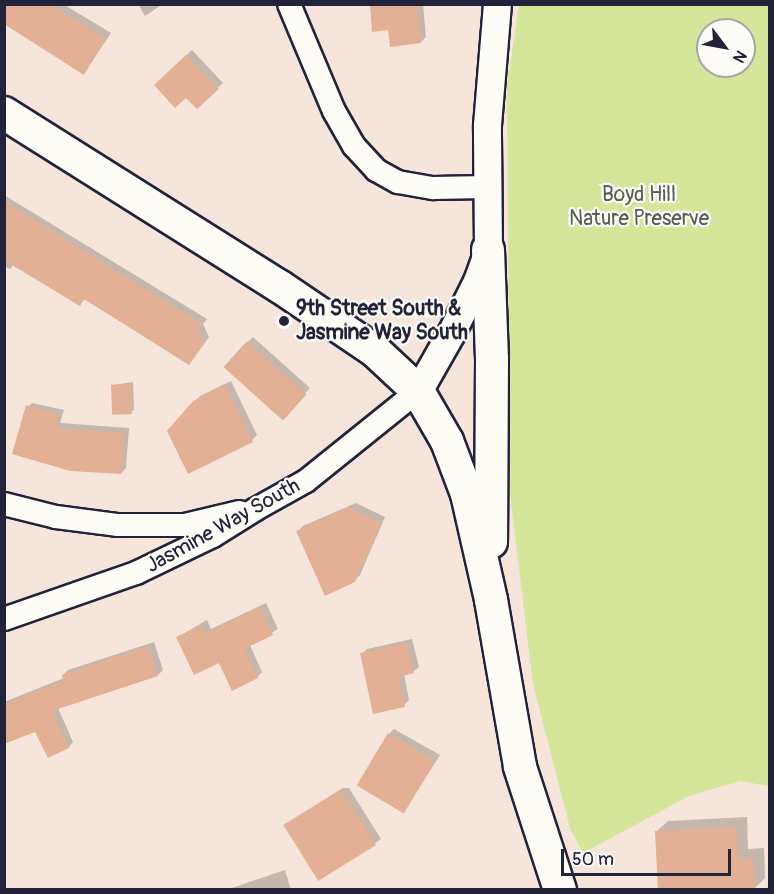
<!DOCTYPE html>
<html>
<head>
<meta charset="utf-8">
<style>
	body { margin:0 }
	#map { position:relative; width:774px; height:894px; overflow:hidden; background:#f5e5da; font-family:Pangolin,sans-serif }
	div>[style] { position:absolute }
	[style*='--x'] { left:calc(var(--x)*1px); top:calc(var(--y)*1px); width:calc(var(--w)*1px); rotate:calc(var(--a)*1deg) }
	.green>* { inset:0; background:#d5e69a }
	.shadow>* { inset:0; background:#0003 }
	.building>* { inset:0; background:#e3b095; transform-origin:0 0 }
	.roads { filter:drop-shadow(2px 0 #22223b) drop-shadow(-2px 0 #22223b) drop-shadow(0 2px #22223b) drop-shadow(0 -2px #22223b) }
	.minor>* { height:22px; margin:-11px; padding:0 11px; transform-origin:11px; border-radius:11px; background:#fdfcf7 }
	.tertiary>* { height:27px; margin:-13.5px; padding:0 13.5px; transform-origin:13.5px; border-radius:13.5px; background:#fdfcf7 }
	.secondary>* { height:32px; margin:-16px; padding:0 16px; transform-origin:16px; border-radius:16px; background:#fdfcf7 }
	.dots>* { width:16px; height:16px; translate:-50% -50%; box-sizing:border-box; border:3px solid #fdfcf7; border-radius:50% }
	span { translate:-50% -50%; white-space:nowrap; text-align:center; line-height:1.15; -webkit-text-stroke:4.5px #fdfcf7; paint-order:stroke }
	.park-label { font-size:21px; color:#585d58 }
	.poi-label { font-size:21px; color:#22223b; font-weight:700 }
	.left { translate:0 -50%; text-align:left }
	.street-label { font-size:21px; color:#22223b }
	.frame { position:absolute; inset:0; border:6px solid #22223b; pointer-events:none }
	.north { position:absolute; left:696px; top:18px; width:60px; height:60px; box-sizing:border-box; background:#fdfcf7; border:2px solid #a5a5ac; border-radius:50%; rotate:122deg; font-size:16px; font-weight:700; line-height:24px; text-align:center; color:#22223b }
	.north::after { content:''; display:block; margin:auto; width:21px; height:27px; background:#22223b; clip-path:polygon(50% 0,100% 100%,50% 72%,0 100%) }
	.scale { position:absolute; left:561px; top:849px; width:170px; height:27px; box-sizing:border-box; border:3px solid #22223b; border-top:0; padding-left:8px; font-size:18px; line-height:21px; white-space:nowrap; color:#22223b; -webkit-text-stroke:4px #fdfcf7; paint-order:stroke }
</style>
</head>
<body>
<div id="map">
	<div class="green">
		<i style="clip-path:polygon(evenodd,519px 5px,769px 5px,769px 786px,740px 781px,689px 796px,583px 853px,570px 828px,533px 684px,510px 494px,507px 86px,519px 5px,708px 30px,744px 30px,744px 66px,708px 66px,708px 30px)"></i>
	</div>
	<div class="shadow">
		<i style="clip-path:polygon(4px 4px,63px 4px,111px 33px,84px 73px)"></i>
		<i style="clip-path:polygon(138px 4px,163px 4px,145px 16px)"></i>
		<i style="clip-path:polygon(371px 4px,423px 4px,426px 37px,421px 42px,389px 29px)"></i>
		<i style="clip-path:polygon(192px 50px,223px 83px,197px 107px,186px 96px,156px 85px)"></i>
		<i style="clip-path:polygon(4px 195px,207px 319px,203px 324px,209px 337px,194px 358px,189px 364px,86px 298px,80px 304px,14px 264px,10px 269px,4px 266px)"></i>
		<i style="clip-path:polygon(253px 337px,310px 388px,282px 418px,248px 342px)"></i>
		<i style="clip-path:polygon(231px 381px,257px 435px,252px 440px,194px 402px,200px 396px)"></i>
		<i style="clip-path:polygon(133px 382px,134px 410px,131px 412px,113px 385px)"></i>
		<i style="clip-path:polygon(32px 403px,64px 410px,60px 423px,129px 428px,126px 468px,121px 473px,27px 408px)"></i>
		<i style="clip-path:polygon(356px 503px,385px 517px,360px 575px,354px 581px,298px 531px,303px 526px)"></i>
		<i style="clip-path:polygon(266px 603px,278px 629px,250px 645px,262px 672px,257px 677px,220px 661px,178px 637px,207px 620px,211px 629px)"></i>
		<i style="clip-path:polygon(412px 639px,419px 667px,413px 672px,404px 674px,409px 700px,404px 705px,362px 654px,367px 649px)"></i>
		<i style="clip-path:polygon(154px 642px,163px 670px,158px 675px,58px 708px,73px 742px,69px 747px,49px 756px,36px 730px,4px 742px,4px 702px,64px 678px,63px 675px,68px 670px)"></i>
		<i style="clip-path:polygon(394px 729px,440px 755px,404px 812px,389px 734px)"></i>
		<i style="clip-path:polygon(343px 788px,349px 788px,381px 839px,319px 880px,286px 826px)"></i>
		<i style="clip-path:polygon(747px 817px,748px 849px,764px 848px,765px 878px,755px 888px,657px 831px,668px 821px)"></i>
		<i style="clip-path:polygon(285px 870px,291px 890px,228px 890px,229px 889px)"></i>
	</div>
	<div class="building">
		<i style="clip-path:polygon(4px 4px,50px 4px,106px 39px,84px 75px,4px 24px)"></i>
		<i style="clip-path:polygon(370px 4px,417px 4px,421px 43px,390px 47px,388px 30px,372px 32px)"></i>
		<i style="clip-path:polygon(186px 55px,219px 89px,197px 109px,186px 98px,175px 108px,154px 85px)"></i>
		<i style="clip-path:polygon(4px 201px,203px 325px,198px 329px,204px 343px,189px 365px,84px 299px,80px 306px,4px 260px)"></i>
		<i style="left:247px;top:341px;width:80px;height:35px;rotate:42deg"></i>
		<i style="left:131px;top:384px;width:30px;height:20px;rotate:88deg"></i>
		<i style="clip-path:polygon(225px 385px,253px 442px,188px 474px,167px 431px,193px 401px)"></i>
		<i style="clip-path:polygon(26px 405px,60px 415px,56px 428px,125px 433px,121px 474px,70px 471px,12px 454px)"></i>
		<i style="clip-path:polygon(349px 507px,381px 523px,355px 582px,325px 596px,296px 531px)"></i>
		<i style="clip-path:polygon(261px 607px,273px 635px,244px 649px,258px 678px,232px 691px,219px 663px,194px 675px,176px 637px,202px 625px,206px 633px)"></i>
		<i style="clip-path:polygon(407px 643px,414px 673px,398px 677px,405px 707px,373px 714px,360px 653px)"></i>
		<i style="clip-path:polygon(149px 646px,158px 676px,52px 711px,69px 748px,48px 758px,35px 732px,4px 744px,4px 704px,63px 681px,62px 675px)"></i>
		<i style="left:388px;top:733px;width:55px;height:61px;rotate:31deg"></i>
		<i style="left:341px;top:789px;width:66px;height:68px;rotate:58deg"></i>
		<i style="clip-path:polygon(737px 827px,738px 859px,754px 858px,755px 890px,658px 890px,655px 831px)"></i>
	</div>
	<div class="roads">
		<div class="minor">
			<i style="--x:289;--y:4;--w:116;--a:67.2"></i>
			<i style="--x:334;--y:111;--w:40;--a:60.3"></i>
			<i style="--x:354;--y:146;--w:33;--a:47"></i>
			<i style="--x:376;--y:170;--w:25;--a:29"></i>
			<i style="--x:398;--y:182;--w:36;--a:10"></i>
			<i style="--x:433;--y:188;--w:53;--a:-1.1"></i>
			<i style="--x:4;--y:504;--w:54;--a:14"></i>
			<i style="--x:56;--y:517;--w:63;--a:7.4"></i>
			<i style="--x:118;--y:525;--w:67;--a:0"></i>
			<i style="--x:185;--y:525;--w:56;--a:-13.5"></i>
			<i style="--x:4;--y:619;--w:140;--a:-19.2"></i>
			<i style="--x:136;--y:573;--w:85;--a:-25.7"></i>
			<i style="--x:213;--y:536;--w:51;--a:-32.1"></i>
			<i style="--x:256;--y:509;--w:57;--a:-29.2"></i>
			<i style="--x:306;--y:481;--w:144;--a:-38.8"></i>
		</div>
		<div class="tertiary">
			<i style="--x:418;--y:391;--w:67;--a:-60.4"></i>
			<i style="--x:451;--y:333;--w:58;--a:-63.4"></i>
			<i style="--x:477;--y:281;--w:33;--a:-70"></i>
			<i style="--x:488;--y:250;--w:125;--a:-90.5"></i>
			<i style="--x:487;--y:125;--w:121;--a:-85.3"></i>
		</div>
		<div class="secondary">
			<i style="--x:4;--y:113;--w:325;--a:32.2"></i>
			<i style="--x:279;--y:286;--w:116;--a:34.1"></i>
			<i style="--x:375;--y:351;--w:59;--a:42.9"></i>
			<i style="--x:418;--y:391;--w:58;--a:59.9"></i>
			<i style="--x:447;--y:441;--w:57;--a:69.3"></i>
			<i style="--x:467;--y:494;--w:109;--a:77.2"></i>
			<i style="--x:491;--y:600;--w:169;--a:80.1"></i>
			<i style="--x:520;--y:767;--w:129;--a:72"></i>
			<i style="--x:488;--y:250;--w:109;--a:87.9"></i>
			<i style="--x:492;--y:359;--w:183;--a:90.3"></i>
		</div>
	</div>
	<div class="dots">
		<i style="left:284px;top:321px;background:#22223b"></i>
	</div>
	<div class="park-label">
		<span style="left:639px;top:207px">Boyd Hill<br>Nature Preserve</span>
	</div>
	<div class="poi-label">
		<span class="left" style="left:296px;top:321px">9th Street South &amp;<br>Jasmine Way South</span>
	</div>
	<div class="street-label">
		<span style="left:223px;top:526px;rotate:-29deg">Jasmine Way South</span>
	</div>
	<div class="frame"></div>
	<div class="north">N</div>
	<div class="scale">50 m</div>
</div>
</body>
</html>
